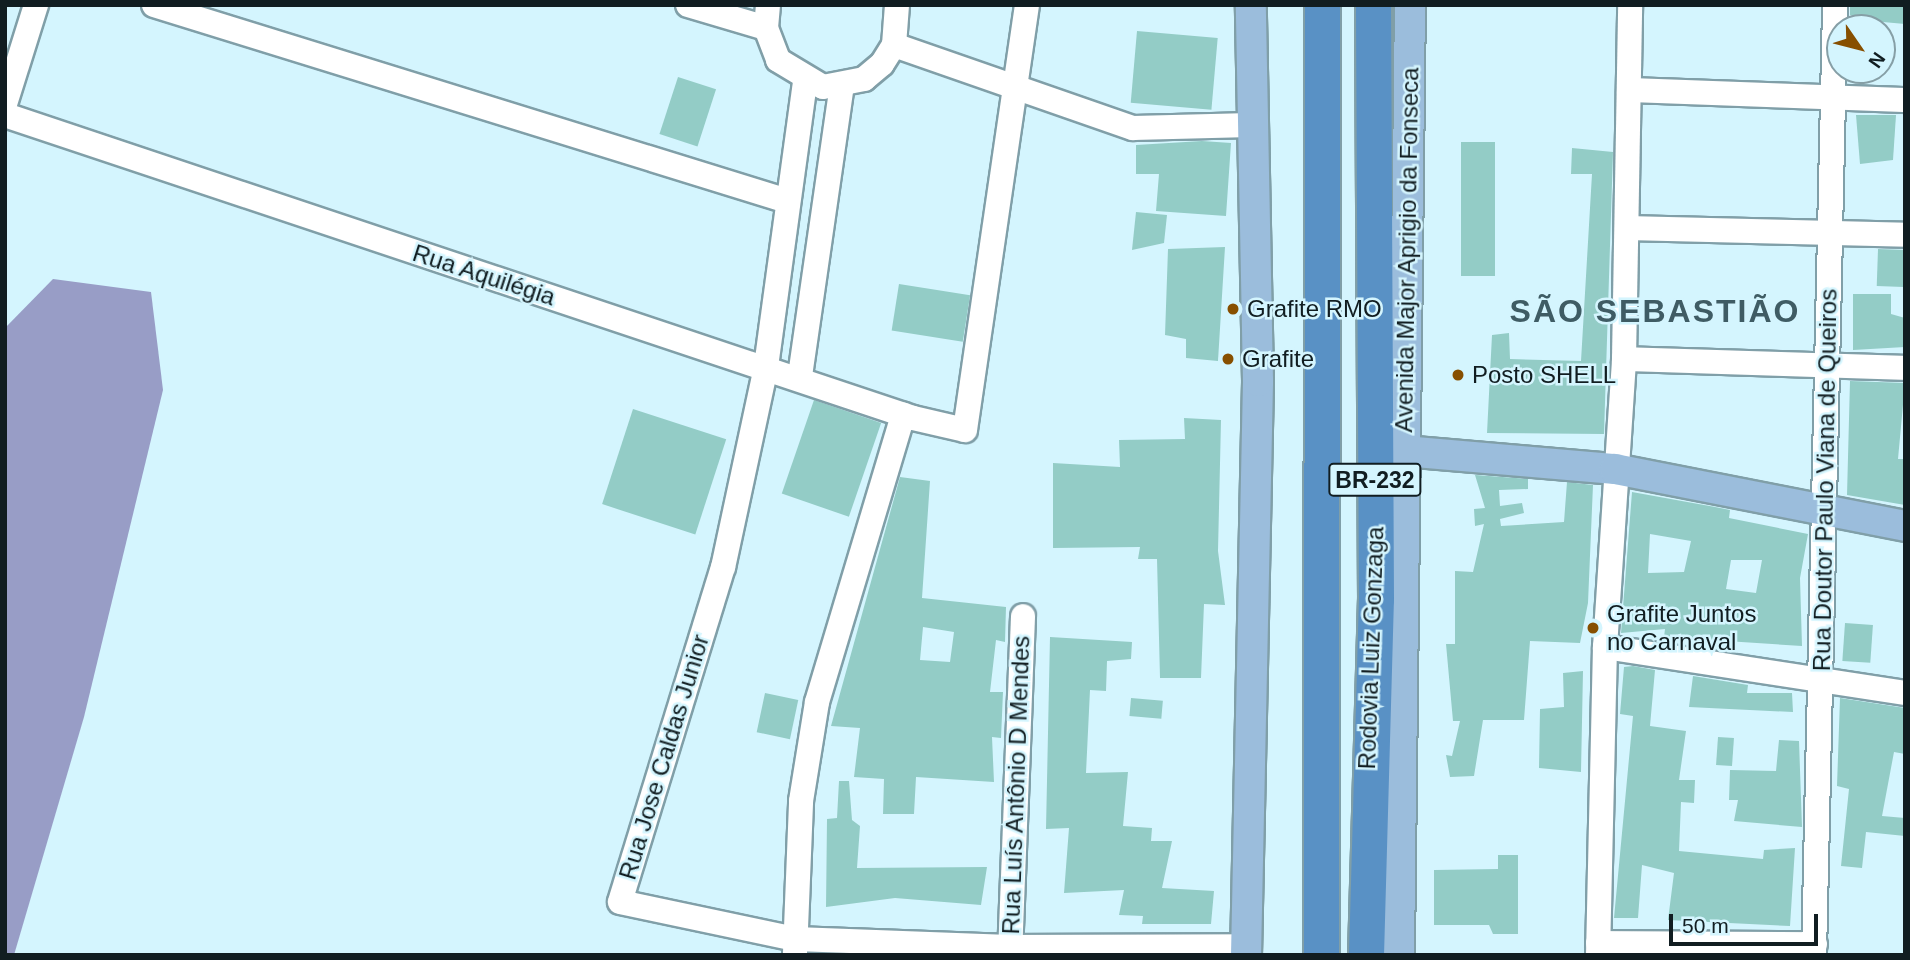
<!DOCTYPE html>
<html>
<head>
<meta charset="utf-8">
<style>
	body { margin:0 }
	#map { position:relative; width:1910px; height:960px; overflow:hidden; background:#d4f5fe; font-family:Arial,sans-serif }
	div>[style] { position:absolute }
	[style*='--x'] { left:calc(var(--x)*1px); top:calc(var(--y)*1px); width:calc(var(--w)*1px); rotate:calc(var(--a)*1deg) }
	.water>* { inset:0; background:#989dc6 }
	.building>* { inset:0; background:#93ccc6; transform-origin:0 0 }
	.roads { filter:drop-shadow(2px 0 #809fa8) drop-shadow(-2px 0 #809fa8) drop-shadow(0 2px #809fa8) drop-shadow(0 -2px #809fa8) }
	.minor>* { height:24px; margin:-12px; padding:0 12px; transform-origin:12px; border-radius:12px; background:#fff }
	.major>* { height:30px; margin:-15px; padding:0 15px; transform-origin:15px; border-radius:15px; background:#9bbddc }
	.highway>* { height:35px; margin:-17.5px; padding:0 17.5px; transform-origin:17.5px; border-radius:17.5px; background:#5991c5 }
	.dots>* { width:19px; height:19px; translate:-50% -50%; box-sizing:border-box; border:4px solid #d4f5fe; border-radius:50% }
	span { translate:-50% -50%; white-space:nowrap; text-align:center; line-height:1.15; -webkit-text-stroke:5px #d4f5fe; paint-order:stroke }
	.shield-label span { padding:2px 5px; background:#d4f5fe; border:2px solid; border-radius:5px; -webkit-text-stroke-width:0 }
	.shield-label { font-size:23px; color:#111d21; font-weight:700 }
	.street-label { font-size:24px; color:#111d21 }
	.poi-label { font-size:24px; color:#111d21 }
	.left { translate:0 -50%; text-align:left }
	.district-label { font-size:32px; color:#3f5c64; font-weight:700; letter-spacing:2px }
	.frame { position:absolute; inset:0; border:7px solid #111d21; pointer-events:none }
	.north { position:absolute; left:1826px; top:14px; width:70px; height:70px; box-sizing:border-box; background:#d4f5fe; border:2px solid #869fa6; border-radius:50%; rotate:125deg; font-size:19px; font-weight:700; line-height:28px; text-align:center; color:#111d21 }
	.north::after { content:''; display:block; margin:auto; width:24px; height:32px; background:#874f00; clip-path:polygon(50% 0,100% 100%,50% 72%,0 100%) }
	.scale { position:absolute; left:1669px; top:914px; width:149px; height:32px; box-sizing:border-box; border:4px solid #111d21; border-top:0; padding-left:9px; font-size:21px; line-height:24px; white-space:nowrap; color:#111d21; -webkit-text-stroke:5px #d4f5fe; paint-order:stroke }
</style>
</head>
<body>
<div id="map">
	<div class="water">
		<i style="clip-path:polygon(53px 279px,151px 292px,163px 390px,84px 717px,14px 955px,5px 955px,5px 328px)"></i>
	</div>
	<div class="building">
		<i style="clip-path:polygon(1850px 5px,1905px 5px,1905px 24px,1861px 20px,1850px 15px)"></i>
		<i style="left:1137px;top:31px;width:81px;height:72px;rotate:5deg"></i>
		<i style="left:678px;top:77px;width:40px;height:60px;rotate:18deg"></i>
		<i style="clip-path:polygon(1856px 115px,1896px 115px,1893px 160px,1860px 164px)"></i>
		<i style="clip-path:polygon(1202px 141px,1231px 143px,1226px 216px,1156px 211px,1159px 174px,1136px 174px,1136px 145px)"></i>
		<i style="left:1461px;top:142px;width:34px;height:134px"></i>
		<i style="clip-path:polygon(1572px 148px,1613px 152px,1604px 434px,1487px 433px,1492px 335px,1509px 333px,1510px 359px,1581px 361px,1592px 174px,1571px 174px)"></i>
		<i style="clip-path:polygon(1136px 212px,1167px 215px,1164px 243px,1132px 250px)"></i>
		<i style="clip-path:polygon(1225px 247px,1218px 361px,1186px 358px,1186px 339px,1165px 335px,1168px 249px)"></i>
		<i style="left:1905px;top:250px;width:37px;height:27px;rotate:92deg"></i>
		<i style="left:899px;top:284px;width:72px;height:47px;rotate:9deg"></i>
		<i style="clip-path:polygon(1853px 294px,1891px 294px,1891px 314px,1905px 318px,1905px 347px,1853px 350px)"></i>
		<i style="clip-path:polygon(1850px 381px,1905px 383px,1898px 459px,1905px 459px,1905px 505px,1847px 495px)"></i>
		<i style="left:814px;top:400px;width:71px;height:99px;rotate:19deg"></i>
		<i style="left:633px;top:409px;width:98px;height:100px;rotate:18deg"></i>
		<i style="clip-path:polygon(1184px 418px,1221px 420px,1218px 551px,1225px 605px,1204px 604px,1201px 678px,1160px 678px,1157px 559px,1138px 559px,1140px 547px,1053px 548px,1053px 463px,1120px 467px,1119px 440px,1185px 439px)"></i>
		<i style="clip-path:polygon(1475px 475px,1528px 479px,1528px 489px,1499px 490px,1500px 506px,1522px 503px,1524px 513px,1500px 519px,1501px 526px,1564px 522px,1567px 482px,1593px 485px,1588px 603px,1580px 643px,1530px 641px,1524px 720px,1483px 720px,1474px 776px,1450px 777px,1446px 755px,1452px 756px,1460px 721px,1453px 721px,1446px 644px,1455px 644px,1455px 571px,1473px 572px,1484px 524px,1475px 526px,1474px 509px,1485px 508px)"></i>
		<i style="clip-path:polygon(evenodd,900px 477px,930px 481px,922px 598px,1006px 607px,1005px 642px,996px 640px,990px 692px,1003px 692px,1001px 738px,992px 737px,994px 782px,916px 777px,914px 814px,883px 814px,884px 779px,854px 777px,860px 728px,831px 726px,900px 477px,923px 627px,954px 632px,950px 662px,920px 660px,923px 627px)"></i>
		<i style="clip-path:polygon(evenodd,1632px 492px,1715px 507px,1730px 510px,1729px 518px,1808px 534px,1800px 578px,1802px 646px,1664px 637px,1665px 629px,1621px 633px,1632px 492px,1650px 534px,1691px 541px,1684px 572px,1648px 573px,1650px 534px,1632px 492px,1731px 560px,1762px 560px,1756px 593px,1726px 589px,1731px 560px)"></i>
		<i style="left:1845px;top:623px;width:28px;height:38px;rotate:4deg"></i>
		<i style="clip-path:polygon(1050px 637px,1132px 642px,1131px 659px,1107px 661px,1106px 691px,1090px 690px,1086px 773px,1128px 772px,1123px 826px,1152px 828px,1151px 841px,1172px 841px,1162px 888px,1214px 891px,1211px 924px,1142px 924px,1143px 916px,1119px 915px,1124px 890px,1064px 893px,1069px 828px,1046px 829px)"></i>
		<i style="clip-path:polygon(1633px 666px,1655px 670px,1650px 726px,1686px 731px,1679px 780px,1695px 780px,1694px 803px,1681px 802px,1679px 851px,1763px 859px,1764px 850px,1795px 848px,1790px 926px,1668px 920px,1674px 873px,1642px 865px,1638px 918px,1614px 918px,1633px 716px,1620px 714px,1624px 667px)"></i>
		<i style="clip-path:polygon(1583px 671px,1581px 772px,1539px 768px,1540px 709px,1564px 707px,1563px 673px)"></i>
		<i style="clip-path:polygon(1693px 676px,1748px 685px,1747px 693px,1792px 693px,1793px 712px,1689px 707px)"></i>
		<i style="left:765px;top:693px;width:34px;height:40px;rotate:12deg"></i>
		<i style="left:1131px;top:698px;width:32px;height:18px;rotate:5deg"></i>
		<i style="clip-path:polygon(1840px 698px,1905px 708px,1905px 754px,1894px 752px,1882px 816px,1905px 818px,1905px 836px,1866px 832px,1862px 868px,1841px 866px,1849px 789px,1837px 786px)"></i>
		<i style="left:1718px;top:737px;width:16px;height:28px;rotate:4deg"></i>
		<i style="clip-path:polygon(1779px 740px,1799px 741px,1802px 827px,1734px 821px,1738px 800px,1729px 800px,1730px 770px,1776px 771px)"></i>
		<i style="clip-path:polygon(839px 781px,849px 781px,852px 820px,860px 826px,857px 868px,987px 867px,981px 905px,895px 898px,826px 907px,827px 819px,837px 818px)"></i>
		<i style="clip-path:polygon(1498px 855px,1518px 855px,1518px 934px,1493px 934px,1489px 925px,1434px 925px,1434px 870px,1498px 869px)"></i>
	</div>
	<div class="roads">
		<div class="minor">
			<i style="--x:154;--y:5;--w:663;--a:17.2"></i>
			<i style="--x:688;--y:5;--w:81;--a:16.4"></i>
			<i style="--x:768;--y:5;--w:23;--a:95"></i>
			<i style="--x:766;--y:28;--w:34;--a:69"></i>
			<i style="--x:778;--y:60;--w:52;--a:31"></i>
			<i style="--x:823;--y:87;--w:42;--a:-11"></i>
			<i style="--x:864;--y:79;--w:23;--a:-40"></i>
			<i style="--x:882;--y:64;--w:22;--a:-58"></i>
			<i style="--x:894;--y:45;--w:40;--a:-85.7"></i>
			<i style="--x:894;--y:45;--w:253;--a:19.2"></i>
			<i style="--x:1133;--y:128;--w:118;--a:-1.5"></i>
			<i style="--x:805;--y:82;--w:288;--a:97.8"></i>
			<i style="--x:766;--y:367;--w:205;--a:102.1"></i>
			<i style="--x:723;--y:567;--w:350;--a:107.1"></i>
			<i style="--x:620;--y:902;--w:179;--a:11.9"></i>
			<i style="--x:795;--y:939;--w:215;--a:2.1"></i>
			<i style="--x:1010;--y:947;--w:236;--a:-0.2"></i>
			<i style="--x:1629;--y:90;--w:276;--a:2.1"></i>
			<i style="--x:5;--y:104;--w:104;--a:-72.6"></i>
			<i style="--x:5;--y:115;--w:957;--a:18.45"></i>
			<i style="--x:913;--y:418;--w:53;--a:13"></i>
			<i style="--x:965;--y:430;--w:429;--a:-81.7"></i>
			<i style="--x:1628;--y:228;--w:277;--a:1.4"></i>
			<i style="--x:1624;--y:359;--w:281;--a:1.8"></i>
			<i style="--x:800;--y:376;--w:293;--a:-81.8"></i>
			<i style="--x:1605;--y:647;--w:304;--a:8.7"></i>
			<i style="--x:1598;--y:943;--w:217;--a:0.3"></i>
			<i style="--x:795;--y:953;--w:152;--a:-87.7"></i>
			<i style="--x:801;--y:801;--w:100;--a:-80.8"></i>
			<i style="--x:817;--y:702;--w:300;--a:-73.3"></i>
			<i style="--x:1010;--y:955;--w:339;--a:-87.8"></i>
			<i style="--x:1598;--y:955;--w:308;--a:-88.7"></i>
			<i style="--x:1605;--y:647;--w:289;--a:-86.2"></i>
			<i style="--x:1624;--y:359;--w:354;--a:-89"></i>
			<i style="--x:1814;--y:955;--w:950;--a:-88.73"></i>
		</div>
		<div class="major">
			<i style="--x:1404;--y:451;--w:212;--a:4.9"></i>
			<i style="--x:1615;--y:469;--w:296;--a:11.1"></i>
			<i style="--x:1246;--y:955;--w:574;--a:-88.8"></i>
			<i style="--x:1258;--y:381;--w:376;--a:-91.1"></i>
			<i style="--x:1399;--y:955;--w:950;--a:-89.34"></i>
		</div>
		<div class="highway">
			<i style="--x:1321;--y:955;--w:950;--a:-89.94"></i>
			<i style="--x:1366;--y:955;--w:356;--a:-88.4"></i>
			<i style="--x:1376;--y:599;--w:594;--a:-90.29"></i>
		</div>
	</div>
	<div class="dots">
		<i style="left:1233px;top:309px;background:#874f00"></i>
		<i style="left:1228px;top:359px;background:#874f00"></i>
		<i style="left:1458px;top:375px;background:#874f00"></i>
		<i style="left:1593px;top:628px;background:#874f00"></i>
	</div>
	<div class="shield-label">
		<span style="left:1375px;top:480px">BR-232</span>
	</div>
	<div class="street-label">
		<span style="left:1407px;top:250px;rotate:-89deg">Avenida Major Aprigio da Fonseca</span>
		<span style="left:484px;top:275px;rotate:18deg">Rua Aquilégia</span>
		<span style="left:1825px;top:480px;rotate:-89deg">Rua Doutor Paulo Viana de Queiros</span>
		<span style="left:1371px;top:648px;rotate:-88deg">Rodovia Luiz Gonzaga</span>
		<span style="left:664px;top:757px;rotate:-73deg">Rua Jose Caldas Junior</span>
		<span style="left:1016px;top:785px;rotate:-88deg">Rua Luís Antônio D Mendes</span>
	</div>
	<div class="poi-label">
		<span class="left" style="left:1247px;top:309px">Grafite RMO</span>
		<span class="left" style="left:1242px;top:359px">Grafite</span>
		<span class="left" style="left:1472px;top:375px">Posto SHELL</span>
		<span class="left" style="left:1607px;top:628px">Grafite Juntos<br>no Carnaval</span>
	</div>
	<div class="district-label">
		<span style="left:1655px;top:311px">SÃO SEBASTIÃO</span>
	</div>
	<div class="frame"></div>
	<div class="north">N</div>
	<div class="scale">50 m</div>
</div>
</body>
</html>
